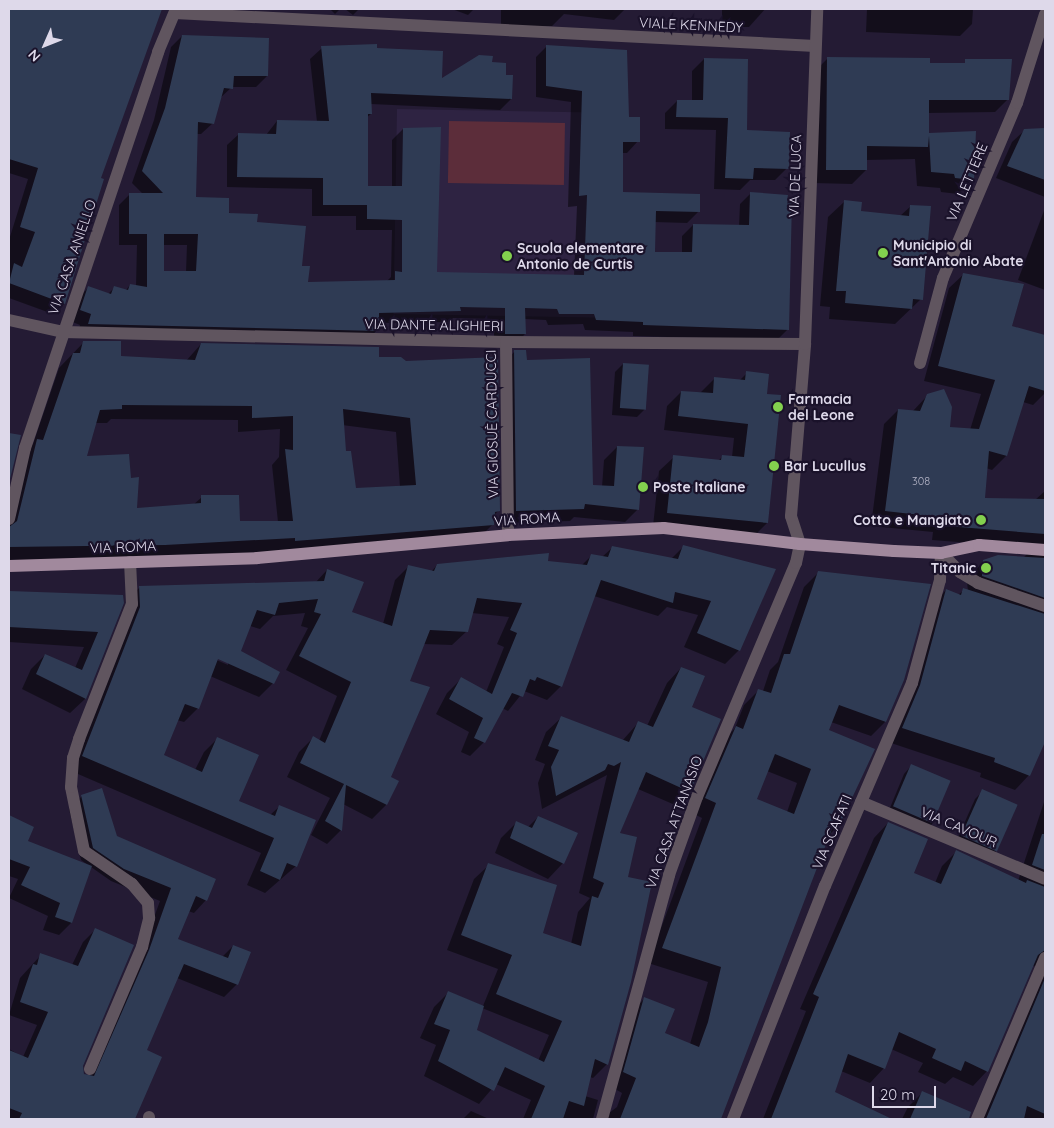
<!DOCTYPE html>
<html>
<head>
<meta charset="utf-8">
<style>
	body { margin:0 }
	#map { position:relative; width:1054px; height:1128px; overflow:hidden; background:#241b34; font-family:Quicksand,sans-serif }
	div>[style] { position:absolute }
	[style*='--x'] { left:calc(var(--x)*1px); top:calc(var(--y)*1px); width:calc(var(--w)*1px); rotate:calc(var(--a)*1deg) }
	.built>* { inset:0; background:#2e2342; transform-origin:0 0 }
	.green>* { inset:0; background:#5c2d3a; transform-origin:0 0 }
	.shadow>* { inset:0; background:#0007 }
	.building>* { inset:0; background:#2f3b54; transform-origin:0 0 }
	.minor>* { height:12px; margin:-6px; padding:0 6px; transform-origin:6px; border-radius:6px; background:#60555f }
	.major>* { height:12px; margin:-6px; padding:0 6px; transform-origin:6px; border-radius:6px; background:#a1899d }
	.dots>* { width:14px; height:14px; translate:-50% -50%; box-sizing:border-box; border:2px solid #1a122a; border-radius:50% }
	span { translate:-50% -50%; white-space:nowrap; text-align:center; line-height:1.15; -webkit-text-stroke:4.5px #1a122a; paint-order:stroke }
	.number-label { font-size:11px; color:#b2b2c4 }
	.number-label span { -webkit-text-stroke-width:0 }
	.street-label { font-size:14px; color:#ded9ea }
	.poi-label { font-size:14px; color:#ded9ea; font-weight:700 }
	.left { translate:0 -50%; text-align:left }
	.right { translate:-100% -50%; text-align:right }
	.frame { position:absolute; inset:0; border:10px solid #ded9ea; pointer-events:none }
	.north { position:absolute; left:20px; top:20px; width:50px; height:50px; -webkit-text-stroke:4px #1a122a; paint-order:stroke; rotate:226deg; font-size:14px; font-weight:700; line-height:20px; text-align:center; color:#ded9ea }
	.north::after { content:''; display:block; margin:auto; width:18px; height:22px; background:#ded9ea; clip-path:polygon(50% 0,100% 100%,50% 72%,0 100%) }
	.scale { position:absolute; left:872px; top:1086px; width:64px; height:22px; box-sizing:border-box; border:2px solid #ded9ea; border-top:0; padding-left:6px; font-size:15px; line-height:18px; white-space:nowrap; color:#ded9ea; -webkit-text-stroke:4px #1a122a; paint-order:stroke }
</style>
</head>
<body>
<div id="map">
	<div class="built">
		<i style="left:397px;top:109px;width:226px;height:205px;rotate:1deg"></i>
	</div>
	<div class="green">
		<i style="left:449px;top:121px;width:116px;height:62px;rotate:1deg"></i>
	</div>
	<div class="shadow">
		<i style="clip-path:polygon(9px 9px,159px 9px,99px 179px,102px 180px,64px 304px,53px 314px,9px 298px,9px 240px,28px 179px,9px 173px)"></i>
		<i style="clip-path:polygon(330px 9px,340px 9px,335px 14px)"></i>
		<i style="clip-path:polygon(345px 9px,359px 9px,353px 15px)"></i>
		<i style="clip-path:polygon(452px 9px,474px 9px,468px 15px)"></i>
		<i style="clip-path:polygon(501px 9px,625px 9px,614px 20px,564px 14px,552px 26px,501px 26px)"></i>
		<i style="clip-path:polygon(722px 9px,765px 9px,749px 27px,722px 27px)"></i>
		<i style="clip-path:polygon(867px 9px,973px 9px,972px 24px,960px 36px,866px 32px)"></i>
		<i style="clip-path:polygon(evenodd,182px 36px,267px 76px,256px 87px,232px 87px,219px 99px,213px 123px,201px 134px,196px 134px,195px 198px,256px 224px,301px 267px,307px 283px,387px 281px,391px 277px,392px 230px,356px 230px,356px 216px,312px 216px,312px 189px,227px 187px,227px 145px,239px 134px,266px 135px,277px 121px,317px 122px,310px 59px,322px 48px,376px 49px,440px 80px,491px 63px,504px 76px,511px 99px,500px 110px,371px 104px,371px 114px,366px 118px,366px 187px,392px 187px,392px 140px,403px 129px,435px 273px,574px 276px,577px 206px,568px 207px,571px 102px,536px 97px,536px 57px,547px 46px,628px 118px,638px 141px,627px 153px,621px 153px,621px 193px,698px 212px,687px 223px,654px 222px,654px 253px,682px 253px,682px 236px,693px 225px,739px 226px,740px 204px,751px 193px,788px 329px,777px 340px,633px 336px,633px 332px,585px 330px,583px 324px,548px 325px,546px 320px,524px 319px,525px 334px,514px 345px,494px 345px,494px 319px,453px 318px,449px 322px,377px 323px,377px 330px,366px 342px,77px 335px,80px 325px,70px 321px,77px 299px,88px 288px,108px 294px,115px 287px,126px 290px,130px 285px,136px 286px,137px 245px,119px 245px,119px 205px,130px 194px,143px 194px,132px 183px,154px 120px,171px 47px,182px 36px,162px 245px,187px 245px,186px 272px,162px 272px,162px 245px)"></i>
		<i style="clip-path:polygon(828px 58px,928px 64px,1008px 99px,995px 112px,928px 113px,927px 135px,975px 132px,972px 179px,958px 194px,941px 192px,940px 188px,917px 186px,915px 159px,866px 160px,866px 170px,852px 184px,813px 183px,814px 72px)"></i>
		<i style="clip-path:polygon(704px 59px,746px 132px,787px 168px,775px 180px,750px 180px,740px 190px,714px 189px,716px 130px,665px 129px,665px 113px,677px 101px,692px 101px,692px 71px)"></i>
		<i style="clip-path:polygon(1045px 129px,1045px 197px,996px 178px,1012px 142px,1025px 130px)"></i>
		<i style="clip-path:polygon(844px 202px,860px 212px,900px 216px,911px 206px,921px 299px,895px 324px,829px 319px,830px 307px,820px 306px,828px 217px)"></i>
		<i style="clip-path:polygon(1045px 208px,1045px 290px,1018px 280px)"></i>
		<i style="clip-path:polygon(964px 274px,1011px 326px,1045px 337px,1045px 393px,1033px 405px,1023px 402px,1006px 456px,992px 470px,986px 468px,983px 499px,1035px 500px,1045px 491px,1045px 739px,1029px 775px,1015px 790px,980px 777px,981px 773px,888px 742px,932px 605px,946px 590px,958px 595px,964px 590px,968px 591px,967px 582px,971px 575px,985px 560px,1024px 557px,1033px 548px,932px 540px,933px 532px,871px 526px,884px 424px,898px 410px,912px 412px,928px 395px,949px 428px,970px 430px,981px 394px,924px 381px,949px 288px)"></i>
		<i style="clip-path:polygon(evenodd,84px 342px,120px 357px,186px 361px,201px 344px,377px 358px,498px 511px,493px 516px,493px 524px,478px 539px,281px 555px,9px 561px,9px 509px,23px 454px,33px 444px,59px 368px,84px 342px,111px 419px,238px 420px,238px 432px,280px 429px,279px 457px,272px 465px,278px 522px,239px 522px,202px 497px,193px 505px,136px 510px,130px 480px,85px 457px,95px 423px,107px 423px,111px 419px,84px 342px,342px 425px,396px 432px,400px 487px,355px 490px,344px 452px,342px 425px)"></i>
		<i style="clip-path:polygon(515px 351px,525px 361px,592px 486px,602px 487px,604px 460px,617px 447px,638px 509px,625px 522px,574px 517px,570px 521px,503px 523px,502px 365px)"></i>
		<i style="clip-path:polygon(623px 364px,645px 409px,637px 417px,612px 415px,615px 372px)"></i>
		<i style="clip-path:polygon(747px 373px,765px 395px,767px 523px,753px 537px,653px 526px,659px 471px,674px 457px,718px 461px,723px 456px,732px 457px,734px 438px,664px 430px,667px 406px,681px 392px,701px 392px,715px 378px,739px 381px)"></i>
		<i style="clip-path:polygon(evenodd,613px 547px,671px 559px,683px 547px,739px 650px,725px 664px,684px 647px,698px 615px,667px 607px,658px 616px,594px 596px,561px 686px,547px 700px,524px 691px,508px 711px,502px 708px,484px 742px,470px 756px,461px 752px,469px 732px,436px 714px,447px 693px,461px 679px,486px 692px,504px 647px,497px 644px,509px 617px,472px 613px,467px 631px,452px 645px,423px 644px,408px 682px,389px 778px,398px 781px,386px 805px,372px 819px,343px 804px,341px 830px,327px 844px,311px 835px,330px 798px,287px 777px,299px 752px,313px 738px,319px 741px,337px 696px,286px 670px,308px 628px,301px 626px,305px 613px,273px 616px,260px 629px,250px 626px,239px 652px,273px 683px,259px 697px,210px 676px,198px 708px,184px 722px,177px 720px,162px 756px,195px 770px,204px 752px,218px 738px,237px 801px,270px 815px,280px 806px,296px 866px,265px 893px,247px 885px,261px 853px,71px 771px,126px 622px,126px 601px,140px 587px,315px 583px,327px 570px,350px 613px,383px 624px,395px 580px,409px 566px,431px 572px,437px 565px,547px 562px,581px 566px,591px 556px,602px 557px,613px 547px,213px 656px,228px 662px,228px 665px,212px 658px,213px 656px)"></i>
		<i style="clip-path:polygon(evenodd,819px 572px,903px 680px,885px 722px,871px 736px,831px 722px,828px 731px,837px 827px,828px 836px,718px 1119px,601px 1119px,617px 1107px,622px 1093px,610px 1086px,630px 1013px,644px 999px,664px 1034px,690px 1044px,708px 982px,648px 963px,702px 818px,692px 813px,722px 742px,735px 728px,744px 705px,759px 690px,763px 691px,770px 670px,778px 662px,804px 587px,819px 572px,767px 771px,797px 783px,787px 812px,755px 800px,767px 771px)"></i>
		<i style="clip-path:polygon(9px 592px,122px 596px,85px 699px,70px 713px,22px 689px,31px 669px,45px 655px,75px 668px,84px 647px,9px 642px)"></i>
		<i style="clip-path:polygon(evenodd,681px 668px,690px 708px,689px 791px,675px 805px,638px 789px,619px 834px,626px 878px,607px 1064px,593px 1078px,590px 1077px,585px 1096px,598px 1100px,593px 1119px,523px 1119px,531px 1100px,496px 1084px,479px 1104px,424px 1076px,436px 1045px,420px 1038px,434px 1007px,449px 992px,483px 1006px,498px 969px,447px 950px,474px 879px,489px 865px,542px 934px,571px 944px,578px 912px,590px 898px,579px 893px,607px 775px,542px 809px,538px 783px,545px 764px,535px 760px,546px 732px,561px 718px,622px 741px,638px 723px,647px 726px,667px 683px,681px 668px,482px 1008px,549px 1035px,538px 1061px,475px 1031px,482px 1008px)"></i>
		<i style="clip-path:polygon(911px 766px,933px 823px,925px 831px,887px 815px,904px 774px)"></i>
		<i style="clip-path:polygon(983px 791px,1016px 806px,997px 850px,989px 858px,955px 844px,975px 799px)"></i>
		<i style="clip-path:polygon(82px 796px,116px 837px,206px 900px,194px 913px,188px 911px,176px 940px,222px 957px,233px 946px,237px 984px,224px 997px,177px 978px,145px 1051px,160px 1058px,134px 1119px,9px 1119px,9px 1049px,23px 1057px,37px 1025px,9px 1015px,20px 978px,41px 955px,72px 965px,83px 942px,96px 929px,81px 1066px,86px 1078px,89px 1077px,137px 964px,160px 901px,111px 881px,91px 867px,71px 923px,59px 935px,43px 930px,48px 916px,9px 898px,18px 879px,9px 876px,9px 817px,32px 827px,26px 842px,88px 865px,81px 860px,69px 809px)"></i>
		<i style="clip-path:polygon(1045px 799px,1045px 1119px,977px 1119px,1037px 967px,1032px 965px,987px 1071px,973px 1086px,953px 1077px,945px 1084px,918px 1072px,923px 1063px,891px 1049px,884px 1068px,870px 1083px,841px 1071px,833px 1093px,891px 1119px,763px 1119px,806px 1011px,800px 1009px,874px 838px,888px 823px,912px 873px,935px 883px,942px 866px,956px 852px,1018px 881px)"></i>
		<i style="clip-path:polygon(538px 817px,563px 863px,548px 879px,495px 853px,501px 838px,517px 822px,528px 827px)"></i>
		<i style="clip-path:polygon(922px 1093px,970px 1113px,969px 1119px,902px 1119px,908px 1107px)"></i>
		<i style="clip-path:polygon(471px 1111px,489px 1119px,463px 1119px)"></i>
	</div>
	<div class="building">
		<i style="clip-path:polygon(9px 9px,162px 9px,101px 178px,104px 179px,65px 304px,9px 283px,14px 263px,22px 267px,35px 232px,20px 227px,38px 168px,9px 159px)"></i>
		<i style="clip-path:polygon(evenodd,182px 35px,269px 38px,268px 76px,234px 76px,233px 89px,224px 88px,214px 124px,198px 122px,196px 197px,229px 198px,229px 213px,258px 214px,257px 222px,306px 226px,302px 266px,310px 266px,308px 282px,395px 280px,395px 271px,402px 272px,402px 220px,367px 219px,367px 205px,323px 205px,323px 178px,237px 177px,238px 133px,276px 134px,277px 120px,329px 121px,321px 46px,377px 44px,377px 48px,443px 51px,442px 78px,479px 55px,493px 56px,492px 62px,506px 63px,506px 75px,513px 75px,512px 99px,371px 93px,372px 114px,368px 114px,368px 186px,402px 186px,403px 128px,441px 127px,437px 272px,584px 275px,587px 195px,579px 196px,582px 91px,546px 86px,546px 45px,627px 50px,629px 117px,640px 117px,640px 142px,623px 142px,623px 192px,700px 194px,700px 212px,656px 211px,655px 252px,692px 252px,693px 224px,749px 225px,750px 192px,788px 195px,787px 200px,792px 200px,789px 330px,643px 325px,643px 322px,596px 320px,594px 314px,559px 314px,557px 309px,525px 308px,526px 334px,505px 334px,505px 308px,460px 307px,461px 311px,379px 313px,379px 331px,88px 324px,91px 314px,80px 310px,88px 286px,111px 294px,114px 286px,128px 290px,130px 284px,147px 287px,147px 234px,129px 234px,129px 193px,163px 193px,142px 171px,165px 108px,182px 35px,164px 234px,198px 234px,196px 271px,164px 271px,164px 234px)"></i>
		<i style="clip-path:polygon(827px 57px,930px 58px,930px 63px,965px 63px,965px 59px,1012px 59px,1009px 100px,929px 100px,929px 133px,976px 131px,974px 180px,955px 178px,954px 174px,931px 172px,929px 136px,928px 147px,867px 146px,867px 170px,826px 170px)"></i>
		<i style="clip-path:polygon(704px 58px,748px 59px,747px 130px,790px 132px,789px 169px,754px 168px,753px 179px,725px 178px,728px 118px,676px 117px,677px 100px,703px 100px)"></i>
		<i style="clip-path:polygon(1045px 128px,1045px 180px,1007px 166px,1024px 129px)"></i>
		<i style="clip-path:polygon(844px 200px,862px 202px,861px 211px,909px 216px,910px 205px,931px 206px,923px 300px,913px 299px,912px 309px,845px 303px,846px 291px,836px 291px)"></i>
		<i style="clip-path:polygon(963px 273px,1024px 284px,1012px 326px,1045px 335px,1045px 391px,1029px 386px,1007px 456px,989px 451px,985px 498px,1045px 499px,1045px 534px,946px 526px,947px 518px,885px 511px,898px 409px,920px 411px,927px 394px,944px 389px,952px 407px,950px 427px,979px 429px,995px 380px,938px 366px)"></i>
		<i style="clip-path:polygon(evenodd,83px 341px,121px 341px,121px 356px,195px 360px,201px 343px,379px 347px,379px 357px,401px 357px,406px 361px,498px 357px,500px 511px,495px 512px,494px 525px,295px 541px,295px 538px,165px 545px,9px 547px,9px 527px,17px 521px,37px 439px,43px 440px,73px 353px,80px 353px,83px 341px,122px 405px,252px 406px,252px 418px,293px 416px,293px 450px,285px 449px,293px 521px,240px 521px,239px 495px,201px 495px,201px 503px,137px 508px,139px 477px,131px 478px,129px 454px,87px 456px,100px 410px,122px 409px,122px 405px,83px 341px,343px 409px,410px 418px,416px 485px,356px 488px,351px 451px,346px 451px,343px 409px)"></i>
		<i style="clip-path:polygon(514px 350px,526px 350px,527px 360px,590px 358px,593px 485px,614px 486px,617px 446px,644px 447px,639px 510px,585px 504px,584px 509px,516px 511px)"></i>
		<i style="left:623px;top:363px;width:26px;height:45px;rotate:4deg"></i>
		<i style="clip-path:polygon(746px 371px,769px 374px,767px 394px,781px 395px,768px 523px,667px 513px,673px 455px,721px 460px,722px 455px,744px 457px,748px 424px,678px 416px,681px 391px,713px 393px,714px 377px,745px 380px)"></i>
		<i style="clip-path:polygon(9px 433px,21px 435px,9px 483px)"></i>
		<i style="clip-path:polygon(683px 545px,776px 569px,740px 651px,697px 633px,711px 601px,675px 592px,673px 603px,601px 580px,562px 687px,537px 677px,535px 681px,530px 679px,523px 697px,512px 693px,485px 743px,474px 738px,483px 718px,449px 699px,461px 677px,492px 694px,517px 633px,510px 630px,522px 603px,477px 598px,468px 632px,430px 630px,410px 681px,430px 687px,391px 777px,399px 781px,387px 805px,346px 785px,342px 831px,325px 821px,344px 784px,300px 763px,313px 736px,325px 743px,351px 682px,299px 656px,321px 614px,314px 612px,318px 599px,279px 603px,275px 615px,257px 610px,241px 651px,280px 672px,274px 684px,218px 659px,199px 709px,185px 704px,164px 755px,202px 772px,217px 737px,259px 755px,239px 801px,275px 816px,279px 805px,316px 820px,297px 867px,287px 863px,280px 880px,260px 871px,274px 838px,82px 756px,140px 607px,139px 586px,324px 581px,327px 569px,364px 582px,352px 612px,392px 626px,408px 565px,434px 571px,437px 564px,549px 553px,548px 561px,587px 565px,591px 554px,608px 557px,612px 546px,678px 559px)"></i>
		<i style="clip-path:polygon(998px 555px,1045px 558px,1045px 598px,982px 576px,983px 560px)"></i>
		<i style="clip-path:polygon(evenodd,818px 571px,931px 584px,904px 680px,886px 722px,839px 705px,829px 730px,875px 749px,838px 828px,833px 826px,721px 1119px,620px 1119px,636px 1078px,623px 1072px,644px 997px,675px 1009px,665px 1033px,699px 1047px,708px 1022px,721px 967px,662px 948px,716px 803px,705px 798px,736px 726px,743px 729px,758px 689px,771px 693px,784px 654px,790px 654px,818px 571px,775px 754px,811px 769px,794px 814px,757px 799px,775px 754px)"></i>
		<i style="clip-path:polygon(963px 588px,1045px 614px,1045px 742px,1030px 776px,994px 762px,995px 758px,902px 728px,920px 685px,946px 589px,961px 595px)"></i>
		<i style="clip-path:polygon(9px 591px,123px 595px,124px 603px,86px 699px,36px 674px,45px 654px,82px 670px,98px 632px,9px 627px)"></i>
		<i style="clip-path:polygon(681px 667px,705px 676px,692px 707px,721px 719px,690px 792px,646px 772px,620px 833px,637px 837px,628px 877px,652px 882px,631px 982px,608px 1065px,595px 1059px,584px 1106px,569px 1101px,563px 1119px,531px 1119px,545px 1086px,505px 1067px,494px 1091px,438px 1061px,450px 1030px,434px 1024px,448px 991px,484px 1006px,477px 1030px,544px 1062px,562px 1021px,496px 994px,512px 955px,461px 935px,488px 863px,557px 885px,543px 933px,581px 946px,592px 896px,598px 898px,604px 883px,593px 878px,621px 762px,614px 766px,608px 764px,605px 770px,556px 796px,551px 767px,559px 750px,548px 746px,561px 716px,629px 742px,638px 721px,653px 727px)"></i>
		<i style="left:911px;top:764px;width:43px;height:46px;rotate:23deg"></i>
		<i style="clip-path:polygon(102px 788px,117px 836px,216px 879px,207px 901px,196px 896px,178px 939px,228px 958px,233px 945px,251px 952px,238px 985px,184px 964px,147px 1050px,162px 1057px,135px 1119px,19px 1119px,22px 1113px,9px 1108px,9px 1050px,28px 1058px,48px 1012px,20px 1002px,33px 964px,37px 965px,40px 953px,78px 966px,95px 928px,134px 945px,83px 1066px,84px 1074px,94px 1076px,149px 950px,171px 888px,124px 869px,93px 848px,81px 795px)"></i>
		<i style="left:982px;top:789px;width:39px;height:51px;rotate:24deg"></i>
		<i style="clip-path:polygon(9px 815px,34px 827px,28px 841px,92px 866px,72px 923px,55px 917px,60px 903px,21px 885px,30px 867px,9px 859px)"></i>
		<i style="clip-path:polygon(538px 816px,578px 833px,564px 864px,510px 838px,516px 821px,532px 828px)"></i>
		<i style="clip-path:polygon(888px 822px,928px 839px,914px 873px,941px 884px,956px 850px,1026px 883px,1027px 880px,1045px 887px,1045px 950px,1038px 955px,988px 1072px,965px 1061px,961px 1071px,932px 1058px,936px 1049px,899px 1032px,885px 1069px,848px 1054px,835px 1092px,892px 1119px,771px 1119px,819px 997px,813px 994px)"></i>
		<i style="clip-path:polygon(1042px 834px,1045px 834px,1045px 870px,1032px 865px)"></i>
		<i style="clip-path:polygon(1045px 978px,1045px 1114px,1027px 1106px,1024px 1119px,986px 1119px)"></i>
		<i style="clip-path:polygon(922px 1091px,971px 1112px,969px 1119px,910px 1119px)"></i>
	</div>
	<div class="minor">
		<i style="--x:175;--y:13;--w:641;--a:2.95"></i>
		<i style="--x:9;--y:320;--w:55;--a:12.5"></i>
		<i style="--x:63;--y:332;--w:443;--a:1.3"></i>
		<i style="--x:506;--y:342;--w:299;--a:0.4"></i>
		<i style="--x:506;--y:342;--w:193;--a:89.4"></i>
		<i style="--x:920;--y:363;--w:88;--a:-74.9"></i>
		<i style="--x:943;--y:278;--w:190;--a:-67.1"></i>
		<i style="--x:1017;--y:103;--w:93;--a:-72.5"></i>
		<i style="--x:9;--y:519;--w:73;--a:-77.3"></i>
		<i style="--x:25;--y:448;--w:418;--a:-71.4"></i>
		<i style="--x:158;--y:52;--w:47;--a:-67.3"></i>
		<i style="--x:941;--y:553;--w:27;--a:45"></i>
		<i style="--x:960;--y:572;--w:21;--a:31"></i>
		<i style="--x:978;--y:583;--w:71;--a:18.9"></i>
		<i style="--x:861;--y:802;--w:199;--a:22.7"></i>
		<i style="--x:90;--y:1069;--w:133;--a:-66.9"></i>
		<i style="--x:142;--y:947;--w:30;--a:-76"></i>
		<i style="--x:149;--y:918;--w:15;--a:-94"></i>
		<i style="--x:148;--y:903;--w:25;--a:-130"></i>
		<i style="--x:132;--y:884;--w:58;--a:-145.5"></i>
		<i style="--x:84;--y:851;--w:65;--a:-101.5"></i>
		<i style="--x:71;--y:787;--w:29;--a:-86"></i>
		<i style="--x:73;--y:758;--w:20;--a:-72"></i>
		<i style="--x:79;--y:739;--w:145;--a:-68.6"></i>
		<i style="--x:132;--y:604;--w:42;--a:-92.7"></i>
		<i style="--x:149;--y:1119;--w:2;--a:-90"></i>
		<i style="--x:602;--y:1119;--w:253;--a:-74.6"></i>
		<i style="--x:669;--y:875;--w:83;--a:-70.3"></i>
		<i style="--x:697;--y:797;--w:254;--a:-67.1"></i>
		<i style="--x:796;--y:563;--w:19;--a:-78"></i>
		<i style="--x:800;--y:544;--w:29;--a:-108"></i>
		<i style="--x:791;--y:516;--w:173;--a:-85.3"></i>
		<i style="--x:805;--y:344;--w:335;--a:-87.9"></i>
		<i style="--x:733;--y:1119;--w:251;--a:-68.5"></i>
		<i style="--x:825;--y:886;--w:221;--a:-66.8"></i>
		<i style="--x:912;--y:683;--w:107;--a:-74.8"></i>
		<i style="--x:940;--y:580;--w:27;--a:-88"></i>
		<i style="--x:977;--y:1119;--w:175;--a:-67.1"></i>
	</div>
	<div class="major">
		<i style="--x:9;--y:566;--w:248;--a:-1.8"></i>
		<i style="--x:257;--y:558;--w:252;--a:-5.2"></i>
		<i style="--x:508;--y:535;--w:156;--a:-2.6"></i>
		<i style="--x:664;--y:528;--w:137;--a:6.7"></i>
		<i style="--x:800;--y:544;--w:94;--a:4.3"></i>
		<i style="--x:894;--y:551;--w:47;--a:2.4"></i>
		<i style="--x:941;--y:553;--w:39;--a:-12"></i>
		<i style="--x:979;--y:545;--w:66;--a:4.3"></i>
	</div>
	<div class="dots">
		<i style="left:883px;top:253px;background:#83d04e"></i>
		<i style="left:507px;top:256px;background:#83d04e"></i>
		<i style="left:778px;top:407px;background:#83d04e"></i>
		<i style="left:774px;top:466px;background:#83d04e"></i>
		<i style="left:643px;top:487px;background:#83d04e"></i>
		<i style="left:981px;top:520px;background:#83d04e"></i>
		<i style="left:986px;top:568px;background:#83d04e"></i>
	</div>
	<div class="number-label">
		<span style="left:921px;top:481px">308</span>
	</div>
	<div class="street-label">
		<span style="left:691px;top:25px;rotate:3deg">VIALE KENNEDY</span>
		<span style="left:795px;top:176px;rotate:-88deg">VIA DE LUCA</span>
		<span style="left:967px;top:182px;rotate:-67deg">VIA LETTERE</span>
		<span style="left:72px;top:257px;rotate:-71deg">VIA CASA ANIELLO</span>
		<span style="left:434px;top:325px;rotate:1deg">VIA DANTE ALIGHIERI</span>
		<span style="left:492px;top:424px;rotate:-91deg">VIA GIOSUÈ CARDUCCI</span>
		<span style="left:527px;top:519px;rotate:-4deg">VIA ROMA</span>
		<span style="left:123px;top:547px;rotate:-2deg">VIA ROMA</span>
		<span style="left:674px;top:822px;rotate:-70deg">VIA CASA ATTANASIO</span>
		<span style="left:959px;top:827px;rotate:23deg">VIA CAVOUR</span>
		<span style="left:832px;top:832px;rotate:-67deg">VIA SCAFATI</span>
	</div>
	<div class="poi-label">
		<span class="left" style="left:893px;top:253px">Municipio di<br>Sant'Antonio Abate</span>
		<span class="left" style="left:517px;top:256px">Scuola elementare<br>Antonio de Curtis</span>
		<span class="left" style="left:788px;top:407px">Farmacia<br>del Leone</span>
		<span class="left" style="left:784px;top:466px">Bar Lucullus</span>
		<span class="left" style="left:653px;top:487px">Poste Italiane</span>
		<span class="right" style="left:971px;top:520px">Cotto e Mangiato</span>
		<span class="right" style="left:976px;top:568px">Titanic</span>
	</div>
	<div class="frame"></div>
	<div class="north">N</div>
	<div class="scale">20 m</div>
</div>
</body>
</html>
